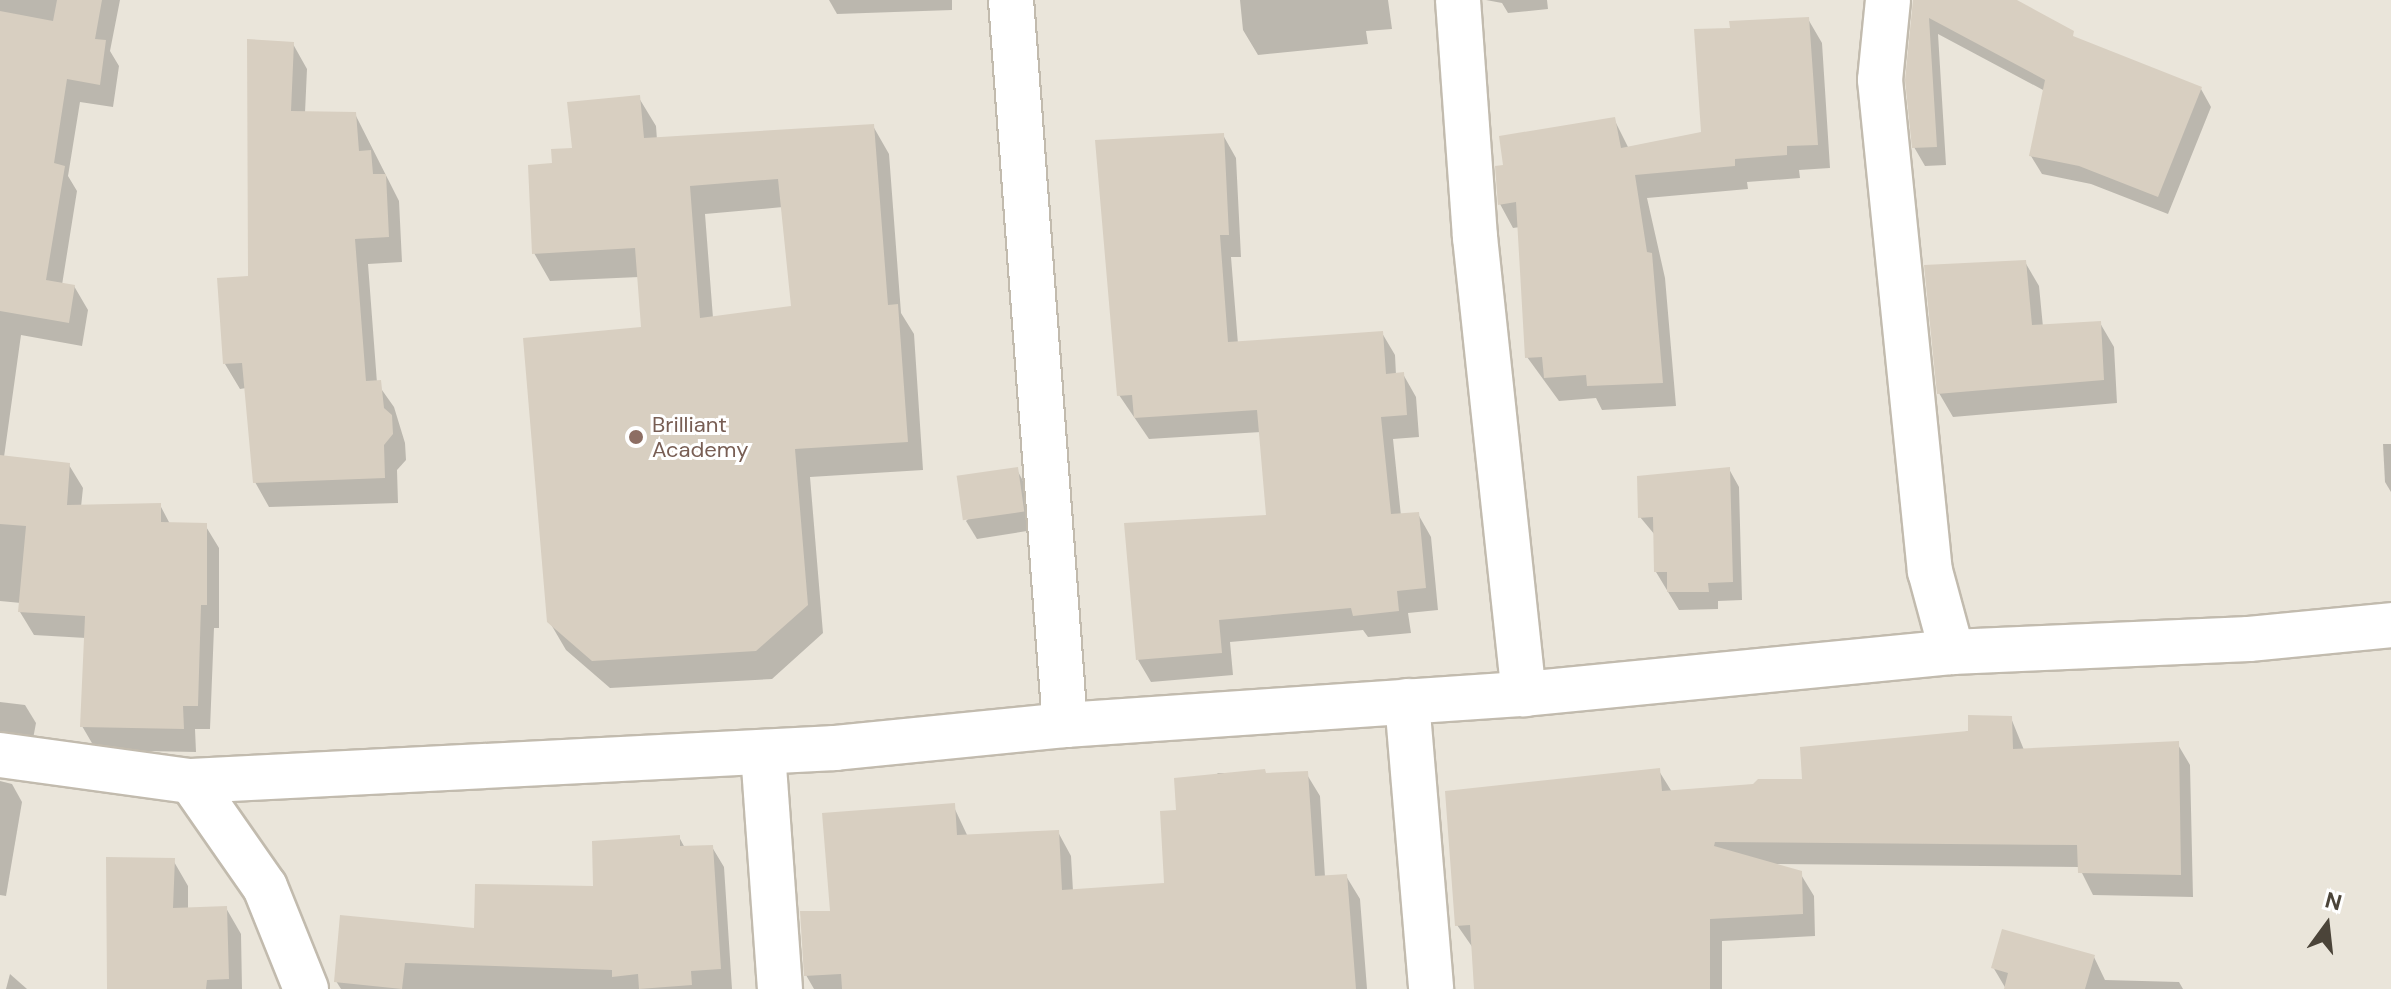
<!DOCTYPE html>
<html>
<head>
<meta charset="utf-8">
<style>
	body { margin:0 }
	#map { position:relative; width:2391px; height:989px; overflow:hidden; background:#f6f3ec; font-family:"DM Sans",sans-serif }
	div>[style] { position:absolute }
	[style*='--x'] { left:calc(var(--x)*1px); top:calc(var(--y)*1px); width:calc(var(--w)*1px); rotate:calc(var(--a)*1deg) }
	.residential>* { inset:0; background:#eae5da; transform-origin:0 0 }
	.shadow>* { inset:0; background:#0003 }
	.building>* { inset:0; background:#d8cfc1; transform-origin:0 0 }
	.roads { filter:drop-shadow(2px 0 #c2bbae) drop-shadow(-2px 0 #c2bbae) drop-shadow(0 2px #c2bbae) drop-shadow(0 -2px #c2bbae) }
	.minor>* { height:44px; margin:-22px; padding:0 22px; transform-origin:22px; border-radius:22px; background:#fff }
	.dots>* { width:22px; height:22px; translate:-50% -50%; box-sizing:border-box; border:4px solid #fff; border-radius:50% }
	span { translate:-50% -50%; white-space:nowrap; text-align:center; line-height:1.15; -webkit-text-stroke:6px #fff; paint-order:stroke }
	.education-label { font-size:22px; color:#785e54 }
	.left { translate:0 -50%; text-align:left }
	.north { position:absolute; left:2287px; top:885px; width:80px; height:80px; -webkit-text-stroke:6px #fff; paint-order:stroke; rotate:15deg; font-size:22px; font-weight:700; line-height:32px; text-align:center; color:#4b4439 }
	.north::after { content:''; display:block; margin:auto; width:28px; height:36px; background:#4b4439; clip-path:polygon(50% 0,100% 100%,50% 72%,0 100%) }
</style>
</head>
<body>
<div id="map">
	<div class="residential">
		<i style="left:0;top:0;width:2391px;height:989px"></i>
	</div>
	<div class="shadow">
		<i style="clip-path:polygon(0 0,120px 0,110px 51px,119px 66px,113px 107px,80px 102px,68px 176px,77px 191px,62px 285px,74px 286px,88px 310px,82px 346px,21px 335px,4px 457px,69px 465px,83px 488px,81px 507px,160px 505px,170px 524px,205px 525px,219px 548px,219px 628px,214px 628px,210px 729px,195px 729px,196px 752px,96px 750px,82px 726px,86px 638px,34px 635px,20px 612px,21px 603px,0 601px)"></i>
		<i style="clip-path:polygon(829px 0,952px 0,952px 10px,837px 14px)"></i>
		<i style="clip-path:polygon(1240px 0,1388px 0,1392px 29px,1366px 31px,1368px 44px,1258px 55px,1243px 30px)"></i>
		<i style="clip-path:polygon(1486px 0,1547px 0,1548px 9px,1508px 13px,1502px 3px)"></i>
		<i style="clip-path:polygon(1914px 0,2014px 0,2077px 40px,2201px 89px,2211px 107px,2168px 214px,2091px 184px,2042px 174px,2031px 156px,2045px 91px,1938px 34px,1946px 165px,1925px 166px,1914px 147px)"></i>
		<i style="clip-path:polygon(1808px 19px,1822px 43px,1830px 168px,1799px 170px,1800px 178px,1747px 182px,1748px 189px,1647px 198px,1665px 278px,1676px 406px,1602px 410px,1596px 398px,1559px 401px,1527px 357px,1520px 227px,1513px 228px,1500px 204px,1614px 119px,1629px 149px,1703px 134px,1732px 30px)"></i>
		<i style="clip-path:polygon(293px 44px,307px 69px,305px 113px,355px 114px,399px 201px,402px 262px,368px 264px,377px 383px,394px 407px,405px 443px,406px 460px,397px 470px,398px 503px,269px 507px,255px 482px,246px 388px,240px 389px,225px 364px,250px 278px)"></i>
		<i style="clip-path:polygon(evenodd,639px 98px,656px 126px,657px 140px,873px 126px,889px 154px,901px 313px,914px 334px,923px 470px,810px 477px,823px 633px,772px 679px,610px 688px,566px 650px,549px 621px,643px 329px,639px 277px,550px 281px,534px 253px,554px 165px,639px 98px,783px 207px,793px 308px,713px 318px,705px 214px,783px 207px)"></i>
		<i style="clip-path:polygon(1223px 135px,1236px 158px,1241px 257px,1231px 257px,1238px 344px,1382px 333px,1395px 355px,1396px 375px,1403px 374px,1416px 397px,1419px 437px,1393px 439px,1401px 516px,1418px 514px,1431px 537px,1438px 610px,1408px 613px,1411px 633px,1368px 637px,1363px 630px,1230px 642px,1233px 675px,1151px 682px,1138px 660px,1268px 517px,1261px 432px,1149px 439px,1119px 395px)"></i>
		<i style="clip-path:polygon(2025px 262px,2039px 286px,2043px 327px,2100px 323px,2114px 347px,2117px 403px,1953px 417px,1939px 393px)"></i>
		<i style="clip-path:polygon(2383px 444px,2391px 444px,2391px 492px,2385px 482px)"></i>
		<i style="clip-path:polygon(1729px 469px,1739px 487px,1742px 600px,1718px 601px,1718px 609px,1679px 610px,1656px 572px,1655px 535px,1640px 517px)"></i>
		<i style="clip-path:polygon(1017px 470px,1027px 488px,1033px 530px,977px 539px,966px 521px)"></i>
		<i style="clip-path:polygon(0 702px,25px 705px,36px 723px,31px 750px,0 751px)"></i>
		<i style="clip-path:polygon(2011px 718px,2024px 750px,2177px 743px,2190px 765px,2193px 897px,2093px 895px,2079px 867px,1773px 864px,1800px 873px,1814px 896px,1815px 936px,1722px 941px,1722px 989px,1476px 989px,1473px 948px,1457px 925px,1659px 771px,1672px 792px,1804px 781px)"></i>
		<i style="clip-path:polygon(1218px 773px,1306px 773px,1320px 796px,1325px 877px,1346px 876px,1360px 899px,1367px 989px,814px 989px,806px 975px,832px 913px,953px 805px,968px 837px,1058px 832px,1071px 856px,1073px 891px,1166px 885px,1178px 812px)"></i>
		<i style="clip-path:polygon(0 781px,12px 784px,22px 802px,6px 896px,0 895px)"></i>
		<i style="clip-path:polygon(679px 837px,685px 848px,712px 847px,724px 867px,732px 989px,341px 989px,336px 981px,595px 888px)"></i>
		<i style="clip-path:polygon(173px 860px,188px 886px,188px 910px,226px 908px,241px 934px,242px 989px,114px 989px)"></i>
		<i style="clip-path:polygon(2094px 957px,2105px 980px,2179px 982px,2183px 989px,2006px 989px,1993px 967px)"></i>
		<i style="clip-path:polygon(10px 974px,27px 989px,6px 989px)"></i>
	</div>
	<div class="building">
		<i style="clip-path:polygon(57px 0,102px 0,95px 39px,106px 40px,100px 85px,67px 79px,54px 163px,65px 166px,46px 280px,75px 285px,69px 323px,0 311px,0 11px,53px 21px)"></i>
		<i style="clip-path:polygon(1913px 0,2017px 0,2074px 31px,2073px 36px,2202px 87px,2158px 197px,2079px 166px,2029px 156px,2045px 80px,1929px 18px,1937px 147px,1912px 148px,1905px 80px)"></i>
		<i style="clip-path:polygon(1809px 17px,1818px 145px,1787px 146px,1787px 155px,1735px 159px,1735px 166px,1635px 175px,1647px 252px,1652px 253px,1663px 383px,1587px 386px,1586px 375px,1544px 378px,1542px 357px,1525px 358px,1516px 202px,1498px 205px,1495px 166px,1503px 165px,1499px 136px,1615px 117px,1621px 148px,1701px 132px,1694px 29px,1730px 28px,1729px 21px)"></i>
		<i style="clip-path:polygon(247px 39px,294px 42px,291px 111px,356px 112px,359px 151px,371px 150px,373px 174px,386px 174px,389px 237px,355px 239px,366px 381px,381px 380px,384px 408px,392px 415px,393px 434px,384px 445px,385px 478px,253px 483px,242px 363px,223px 364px,217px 278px,248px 276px)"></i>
		<i style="clip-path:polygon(evenodd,640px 95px,644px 138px,874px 124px,888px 305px,898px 304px,908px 442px,795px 449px,808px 605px,756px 651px,592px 661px,547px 622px,523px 338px,641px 327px,635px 248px,532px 254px,528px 165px,552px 163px,551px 149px,572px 148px,567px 102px,640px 95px,778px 179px,791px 306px,700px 318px,690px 186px,778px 179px)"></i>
		<i style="clip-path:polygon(1224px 133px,1229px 235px,1220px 235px,1228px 342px,1383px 331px,1386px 374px,1404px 372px,1407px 415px,1381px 417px,1391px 514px,1419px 512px,1426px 588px,1397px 591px,1399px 611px,1353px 616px,1351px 608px,1219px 620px,1222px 653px,1136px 660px,1124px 523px,1266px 515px,1257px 410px,1134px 418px,1132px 395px,1117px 396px,1095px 140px)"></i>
		<i style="clip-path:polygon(2026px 260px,2032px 325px,2101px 321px,2104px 380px,1937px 394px,1924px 265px)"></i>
		<i style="clip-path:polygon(0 455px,70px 463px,67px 505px,161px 503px,161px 522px,207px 523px,207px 605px,201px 605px,198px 706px,183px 706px,184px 729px,80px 727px,85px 616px,18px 612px,26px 526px,0 524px)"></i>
		<i style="left:1018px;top:467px;width:45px;height:62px;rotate:82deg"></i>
		<i style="clip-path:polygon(1730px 467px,1733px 582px,1708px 583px,1709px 592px,1667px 592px,1667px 572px,1654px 572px,1653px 517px,1638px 518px,1637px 476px)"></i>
		<i style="clip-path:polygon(1968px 715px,2012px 716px,2013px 749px,2179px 741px,2181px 875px,2078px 873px,2077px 845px,1715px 842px,1714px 846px,1802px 871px,1803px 914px,1710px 919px,1710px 989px,1474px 989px,1470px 925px,1455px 926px,1445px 791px,1660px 768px,1662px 791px,1753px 784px,1758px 779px,1802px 779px,1800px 747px,1968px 731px)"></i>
		<i style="clip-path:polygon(1265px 769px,1266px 773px,1308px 771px,1315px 876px,1347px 874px,1356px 989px,842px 989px,841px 974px,804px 976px,800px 911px,830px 911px,822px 813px,955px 803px,957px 835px,1059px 830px,1062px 890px,1164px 883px,1160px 811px,1176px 810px,1174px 778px)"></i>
		<i style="clip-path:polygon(680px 835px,680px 846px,713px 845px,721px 969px,691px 971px,692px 985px,639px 989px,638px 974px,612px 977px,612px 970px,405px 963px,402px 989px,334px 982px,340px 915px,474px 928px,475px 884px,593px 886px,592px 841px)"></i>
		<i style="clip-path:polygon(106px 857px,175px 858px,173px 908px,227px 906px,229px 979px,207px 980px,206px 989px,107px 989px)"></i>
		<i style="clip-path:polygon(2002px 929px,2095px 955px,2085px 989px,2004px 989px,2008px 973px,1991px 968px)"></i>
	</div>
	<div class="roads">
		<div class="minor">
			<i style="--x:1011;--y:0;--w:727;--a:85.74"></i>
			<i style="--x:1458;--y:0;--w:238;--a:85.9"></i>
			<i style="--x:1475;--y:237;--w:460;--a:83.9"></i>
			<i style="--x:1888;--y:0;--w:80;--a:95.7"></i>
			<i style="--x:1880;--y:80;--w:494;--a:84.2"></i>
			<i style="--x:1930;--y:571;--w:84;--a:74.8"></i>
			<i style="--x:1407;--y:701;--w:289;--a:85.2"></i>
			<i style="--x:763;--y:752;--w:238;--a:85.9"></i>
			<i style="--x:0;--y:755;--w:193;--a:7.8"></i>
			<i style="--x:191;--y:781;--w:645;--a:-2.93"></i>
			<i style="--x:835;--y:748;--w:231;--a:-5.7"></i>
			<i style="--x:1065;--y:725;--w:460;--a:-3.9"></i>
			<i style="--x:1524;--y:694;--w:430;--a:-5.6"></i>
			<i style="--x:1952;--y:652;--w:297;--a:-2.5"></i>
			<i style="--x:2249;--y:639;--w:143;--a:-5.6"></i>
			<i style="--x:191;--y:781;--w:129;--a:55.1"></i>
			<i style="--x:265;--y:887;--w:110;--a:68.1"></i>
		</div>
	</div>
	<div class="dots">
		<i style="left:636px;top:437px;background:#8d6e63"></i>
	</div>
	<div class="education-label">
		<span class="left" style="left:652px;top:437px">Brilliant<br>Academy</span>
	</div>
	<div class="north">N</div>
</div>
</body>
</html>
